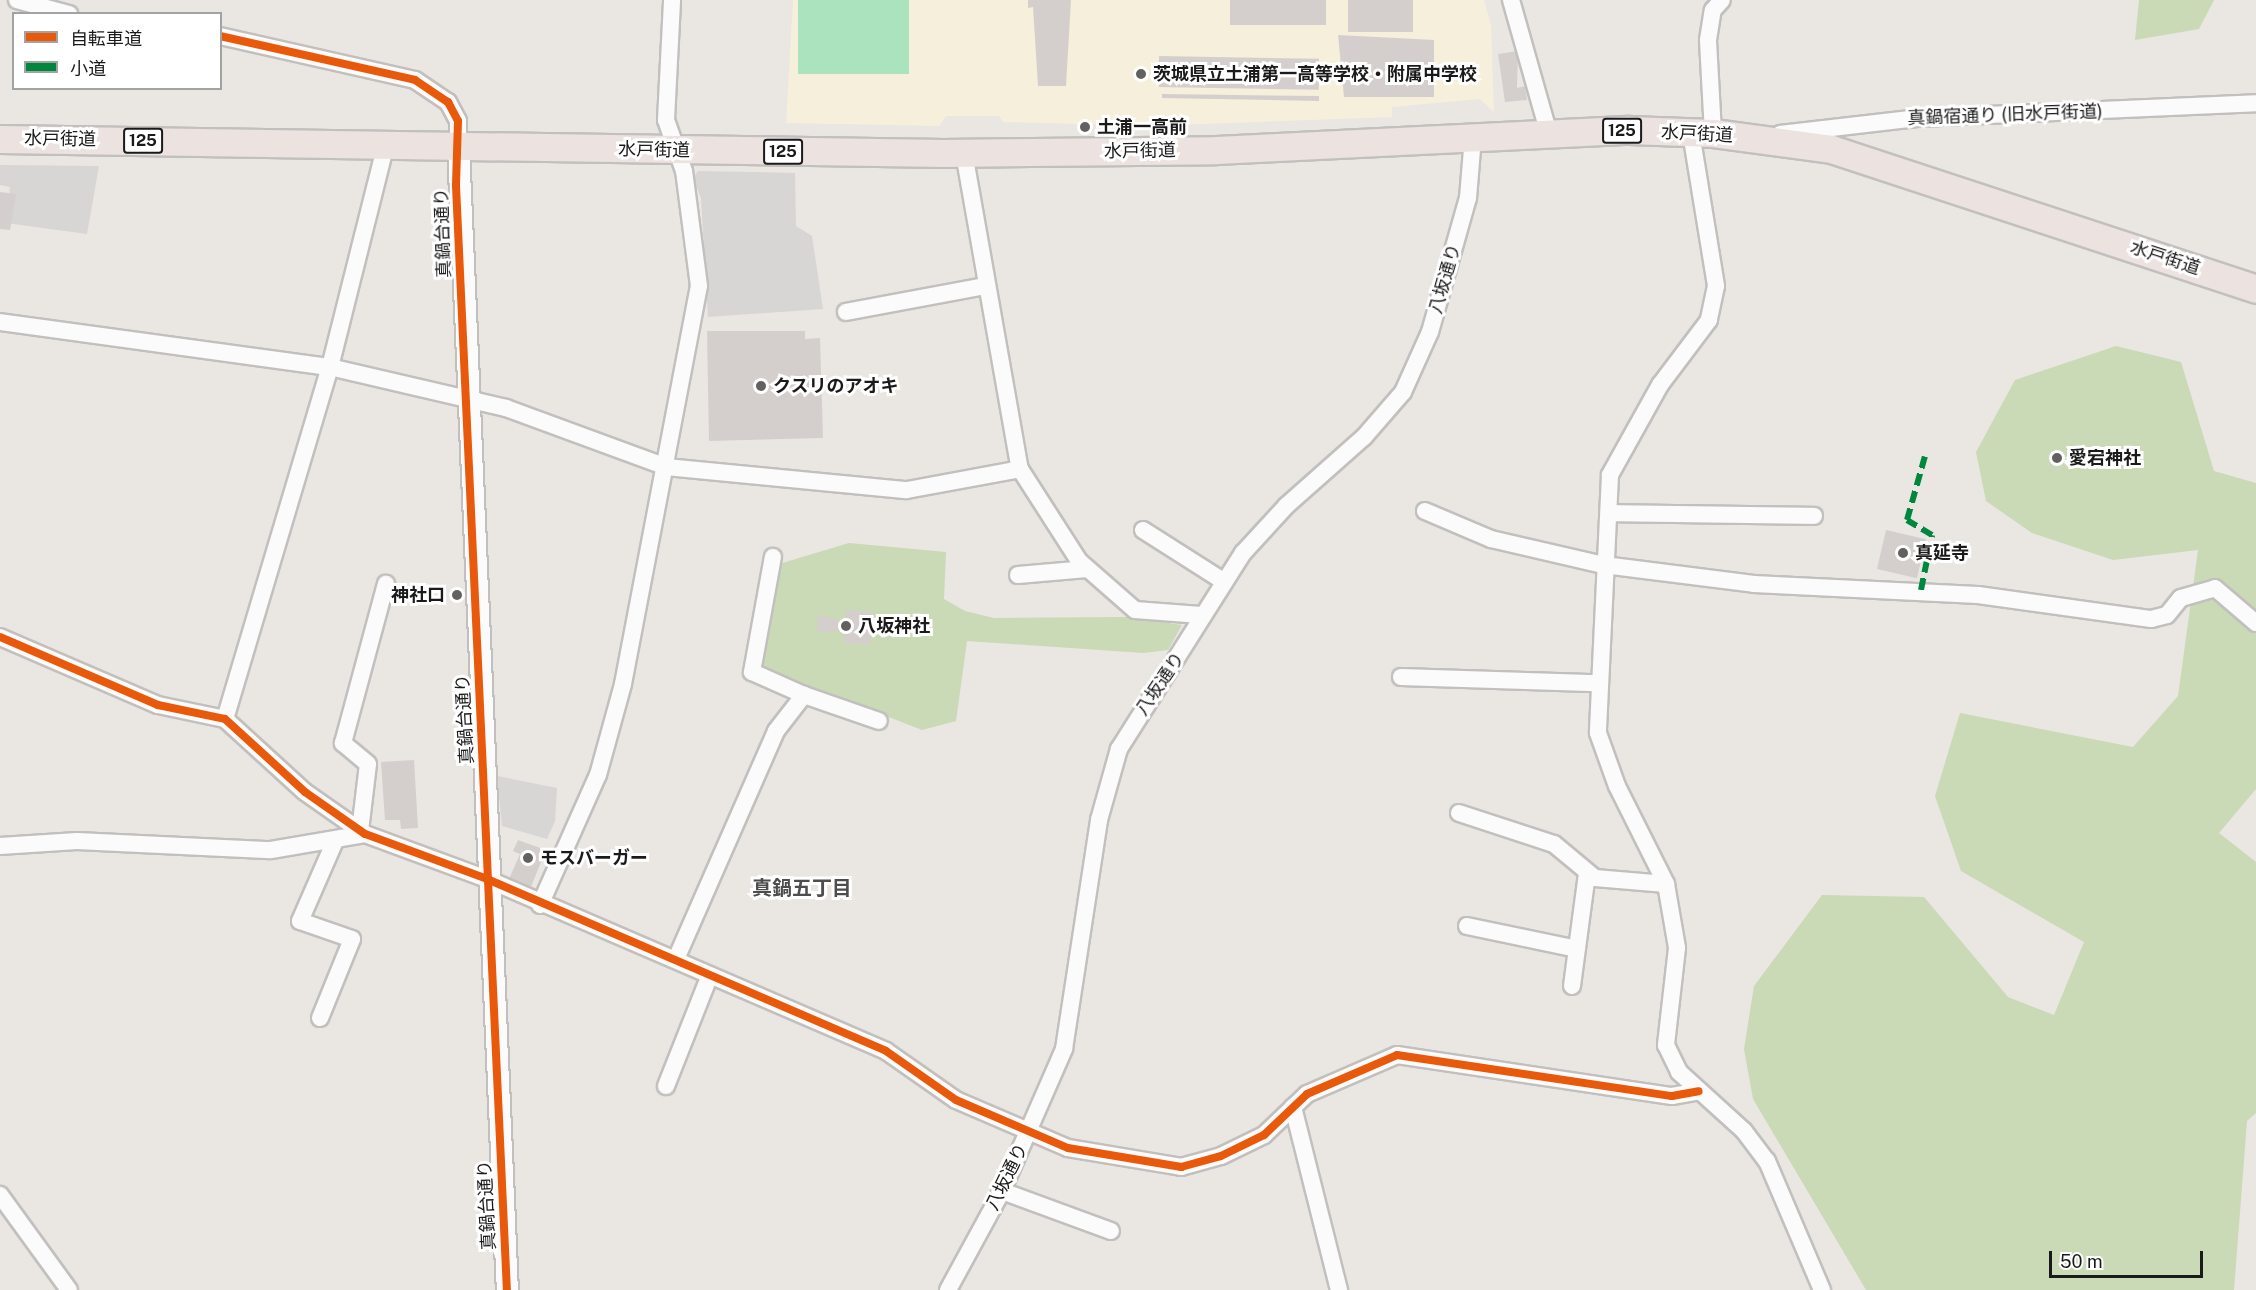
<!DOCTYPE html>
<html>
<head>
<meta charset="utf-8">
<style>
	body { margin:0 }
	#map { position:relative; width:2256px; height:1290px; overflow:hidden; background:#eae6e2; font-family:"Public Sans","Noto Sans JP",sans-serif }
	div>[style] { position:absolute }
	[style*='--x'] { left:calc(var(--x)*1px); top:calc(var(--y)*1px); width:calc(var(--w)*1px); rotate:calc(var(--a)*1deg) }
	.education>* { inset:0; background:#f6efdb }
	.religious>* { inset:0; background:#d7d6d4 }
	.forest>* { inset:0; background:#cad9b6 }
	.pitch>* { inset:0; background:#abe3bf; transform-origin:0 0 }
	.building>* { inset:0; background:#d4cfcd; transform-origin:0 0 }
	.roads { filter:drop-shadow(2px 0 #c2c0be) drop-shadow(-2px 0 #c2c0be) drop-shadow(0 2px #c2c0be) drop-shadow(0 -2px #c2c0be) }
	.minor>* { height:16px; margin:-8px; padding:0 8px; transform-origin:8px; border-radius:8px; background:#fcfbfb }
	.tertiary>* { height:21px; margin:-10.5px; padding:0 10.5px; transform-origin:10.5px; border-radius:10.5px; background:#fcfbfb }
	.trunk>* { height:27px; margin:-13.5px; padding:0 13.5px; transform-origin:13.5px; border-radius:13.5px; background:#ece2e0 }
	.quiet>* { height:6px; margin-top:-3px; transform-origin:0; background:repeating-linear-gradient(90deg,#00873e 0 12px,transparent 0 18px) }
	.cycleway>* { height:8px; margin:-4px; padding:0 4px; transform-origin:4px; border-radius:4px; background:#e8590c }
	.dots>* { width:16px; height:16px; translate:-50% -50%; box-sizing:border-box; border:3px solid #fff; border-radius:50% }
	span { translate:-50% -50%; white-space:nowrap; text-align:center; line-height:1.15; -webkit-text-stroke:6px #fff; paint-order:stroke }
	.shield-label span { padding:2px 4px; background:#fff; border:2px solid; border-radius:4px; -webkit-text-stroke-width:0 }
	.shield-label { font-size:16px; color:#1a1a1a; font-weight:700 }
	.poi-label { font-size:18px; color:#1a1a1a; font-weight:700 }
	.left { translate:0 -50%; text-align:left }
	.right { translate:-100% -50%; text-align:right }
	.street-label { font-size:18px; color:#1a1a1a }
	.neighbourhood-label { font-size:20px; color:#4d4d4d; font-weight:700 }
	.legend { position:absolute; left:12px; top:12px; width:210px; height:78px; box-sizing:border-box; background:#fff; border:2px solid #a3a3a3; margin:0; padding:8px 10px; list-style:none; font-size:18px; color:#1a1a1a }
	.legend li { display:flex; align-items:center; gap:12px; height:30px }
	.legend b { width:30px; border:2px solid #a3a3a3 }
	.scale { position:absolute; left:2049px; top:1251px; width:154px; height:27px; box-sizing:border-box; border:3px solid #1a1a1a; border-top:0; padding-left:8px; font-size:18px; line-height:21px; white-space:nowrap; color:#1a1a1a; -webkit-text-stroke:4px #fff; paint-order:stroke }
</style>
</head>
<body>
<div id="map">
	<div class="education">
		<i style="clip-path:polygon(793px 0,1484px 0,1491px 25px,1494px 112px,1480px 99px,1392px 107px,1392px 117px,1146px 126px,1003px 122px,999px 116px,946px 116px,939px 126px,786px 123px)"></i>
	</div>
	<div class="religious">
		<i style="clip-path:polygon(0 165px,99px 166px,87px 234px,6px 223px,10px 187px,0 185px)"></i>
		<i style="clip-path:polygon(698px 171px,795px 173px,796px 226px,812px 236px,823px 309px,708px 317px,701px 198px,693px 178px)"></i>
		<i style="clip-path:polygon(497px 776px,557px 788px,555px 821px,547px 839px,502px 826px)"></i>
	</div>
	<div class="forest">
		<i style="clip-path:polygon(2139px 0,2214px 0,2199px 29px,2135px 40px)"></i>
		<i style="clip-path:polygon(2116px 346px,2181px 362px,2214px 471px,2256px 483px,2256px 789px,2219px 833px,2256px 862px,2256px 1113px,2247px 1121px,2234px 1290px,1866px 1290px,1753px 1099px,1744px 1049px,1754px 986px,1822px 895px,1924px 897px,2008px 997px,2054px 1015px,2084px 942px,1961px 871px,1935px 796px,1960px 713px,2133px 747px,2178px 696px,2198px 550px,2113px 560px,2032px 533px,1986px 501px,1976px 452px,2015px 380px)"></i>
		<i style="clip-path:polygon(849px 543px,946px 552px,944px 599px,965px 611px,994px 618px,1129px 617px,1182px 625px,1168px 650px,1143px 653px,967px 641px,956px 721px,922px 730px,763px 668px,779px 564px)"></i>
	</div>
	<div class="pitch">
		<i style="left:798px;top:0;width:111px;height:74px"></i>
	</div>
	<div class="building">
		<i style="clip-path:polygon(1028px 0,1071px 0,1066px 86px,1038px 86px,1033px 7px,1028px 8px)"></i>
		<i style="left:1230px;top:0;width:96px;height:25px"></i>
		<i style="left:1348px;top:0;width:65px;height:32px"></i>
		<i style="clip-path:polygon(1338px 35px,1434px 40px,1434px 97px,1344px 97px)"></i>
		<i style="clip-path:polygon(1518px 51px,1517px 88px,1525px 86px,1527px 100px,1505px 102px,1498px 54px)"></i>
		<i style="left:1159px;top:56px;width:160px;height:12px;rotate:1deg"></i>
		<i style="left:1159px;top:75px;width:160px;height:12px;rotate:1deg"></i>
		<i style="clip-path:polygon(1162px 94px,1319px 96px,1319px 101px,1162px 98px)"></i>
		<i style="clip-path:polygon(0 192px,16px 194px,10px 230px,0 229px)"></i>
		<i style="clip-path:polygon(707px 331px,805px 331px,805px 339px,820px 338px,823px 438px,709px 441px)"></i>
		<i style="left:1886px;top:530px;width:41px;height:40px;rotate:13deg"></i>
		<i style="clip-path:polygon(846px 610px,873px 612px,870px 645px,844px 643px,844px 631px,817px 632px,818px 615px,845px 621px)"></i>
		<i style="clip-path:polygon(414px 760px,418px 828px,401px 829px,400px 820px,385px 820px,381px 762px)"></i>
		<i style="clip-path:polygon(518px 840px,546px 850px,530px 889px,509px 879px,520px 854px,513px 851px)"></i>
	</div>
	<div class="roads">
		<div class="minor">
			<i style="--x:17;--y:0;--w:54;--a:15.1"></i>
			<i style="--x:1511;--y:0;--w:139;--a:74.2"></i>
			<i style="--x:220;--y:36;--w:200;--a:12.7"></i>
			<i style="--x:415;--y:80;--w:40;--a:34"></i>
			<i style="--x:448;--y:102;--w:21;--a:62"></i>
			<i style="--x:458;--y:121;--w:26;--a:90"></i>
			<i style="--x:1691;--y:133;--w:155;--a:80.7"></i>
			<i style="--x:1716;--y:286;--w:35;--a:102"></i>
			<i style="--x:1709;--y:320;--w:81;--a:127"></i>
			<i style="--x:1660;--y:385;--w:103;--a:119.1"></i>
			<i style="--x:1610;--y:475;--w:258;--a:92.7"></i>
			<i style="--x:1598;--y:733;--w:56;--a:70.3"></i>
			<i style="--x:1617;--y:786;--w:110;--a:63.4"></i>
			<i style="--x:1666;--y:884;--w:65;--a:80.2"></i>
			<i style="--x:1677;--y:948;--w:98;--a:96.5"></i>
			<i style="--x:1666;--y:1045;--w:30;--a:64"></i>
			<i style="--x:1679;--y:1072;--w:88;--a:42.2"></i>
			<i style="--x:1744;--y:1131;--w:38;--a:53"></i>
			<i style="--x:1767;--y:1161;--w:140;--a:66.9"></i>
			<i style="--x:1713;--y:133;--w:93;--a:-93.1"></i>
			<i style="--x:1708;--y:40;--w:30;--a:-81"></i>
			<i style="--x:1713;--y:10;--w:13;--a:-48"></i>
			<i style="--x:1780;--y:134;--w:140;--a:-6.6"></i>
			<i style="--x:1919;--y:118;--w:337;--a:-2.5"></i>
			<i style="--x:964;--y:153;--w:321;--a:80"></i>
			<i style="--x:1020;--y:469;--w:109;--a:57.3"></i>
			<i style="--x:1079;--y:561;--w:74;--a:41.2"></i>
			<i style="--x:1135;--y:610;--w:66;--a:4.3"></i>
			<i style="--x:846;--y:312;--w:141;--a:-10.6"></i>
			<i style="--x:0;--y:322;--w:333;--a:7.8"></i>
			<i style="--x:330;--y:367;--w:181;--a:13.1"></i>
			<i style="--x:506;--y:408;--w:171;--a:20.2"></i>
			<i style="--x:666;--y:467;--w:242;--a:5.5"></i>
			<i style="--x:907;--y:490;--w:115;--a:-10.5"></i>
			<i style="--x:1425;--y:511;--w:72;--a:23"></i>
			<i style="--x:1491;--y:539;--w:116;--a:13"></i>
			<i style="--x:1604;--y:565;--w:151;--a:7.2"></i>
			<i style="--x:1754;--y:584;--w:224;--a:2.8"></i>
			<i style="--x:1978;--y:595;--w:175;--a:7.9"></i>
			<i style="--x:2151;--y:619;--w:16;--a:-14"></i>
			<i style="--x:2167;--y:615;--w:22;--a:-51"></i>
			<i style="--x:2181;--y:598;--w:35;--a:-16"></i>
			<i style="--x:2215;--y:588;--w:54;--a:40.5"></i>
			<i style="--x:1609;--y:513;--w:205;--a:0.8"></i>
			<i style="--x:1143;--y:530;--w:95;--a:32.5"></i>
			<i style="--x:1018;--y:575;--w:69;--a:-5"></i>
			<i style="--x:0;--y:637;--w:172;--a:23.3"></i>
			<i style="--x:158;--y:705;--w:68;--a:11.8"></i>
			<i style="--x:225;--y:719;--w:108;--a:42.4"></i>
			<i style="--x:305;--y:792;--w:73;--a:35"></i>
			<i style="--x:365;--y:834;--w:130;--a:20.2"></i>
			<i style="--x:487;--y:879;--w:434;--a:23.3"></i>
			<i style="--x:886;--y:1051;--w:85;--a:35"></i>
			<i style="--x:956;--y:1100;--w:122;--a:23.2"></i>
			<i style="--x:1068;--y:1148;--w:115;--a:9.5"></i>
			<i style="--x:1181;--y:1167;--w:41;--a:-15.4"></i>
			<i style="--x:1221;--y:1156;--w:48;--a:-26"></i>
			<i style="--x:1264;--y:1135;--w:59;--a:-43.6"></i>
			<i style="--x:1307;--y:1094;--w:98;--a:-23.4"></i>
			<i style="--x:1397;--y:1055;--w:278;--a:8.5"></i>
			<i style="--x:1672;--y:1096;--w:27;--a:-10"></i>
			<i style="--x:1401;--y:677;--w:196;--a:1.8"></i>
			<i style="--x:804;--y:695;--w:79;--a:19.1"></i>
			<i style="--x:225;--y:719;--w:367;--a:-73.4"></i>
			<i style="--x:330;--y:367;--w:230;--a:-75.9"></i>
			<i style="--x:1459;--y:813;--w:100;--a:18.1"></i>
			<i style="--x:1554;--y:844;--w:53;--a:39.7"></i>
			<i style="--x:1595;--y:878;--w:71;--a:4.8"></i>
			<i style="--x:360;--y:831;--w:67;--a:-83.2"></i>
			<i style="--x:368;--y:764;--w:33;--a:-140"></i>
			<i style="--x:343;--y:743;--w:165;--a:-74.9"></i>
			<i style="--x:0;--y:846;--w:77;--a:-3.7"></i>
			<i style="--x:77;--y:841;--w:194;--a:2.7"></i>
			<i style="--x:271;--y:850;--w:95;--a:-9.7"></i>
			<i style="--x:540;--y:905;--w:142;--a:-66"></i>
			<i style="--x:598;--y:775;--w:94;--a:-74.6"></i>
			<i style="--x:623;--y:684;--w:405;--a:-79.2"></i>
			<i style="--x:699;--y:286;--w:116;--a:-97.4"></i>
			<i style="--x:684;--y:171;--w:54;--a:-109.4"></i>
			<i style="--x:666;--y:120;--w:120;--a:-87.1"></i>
			<i style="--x:1467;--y:926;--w:112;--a:11.8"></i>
			<i style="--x:676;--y:959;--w:249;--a:-66.3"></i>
			<i style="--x:776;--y:731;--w:46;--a:-52.1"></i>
			<i style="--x:804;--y:695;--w:57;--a:-156.1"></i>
			<i style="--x:752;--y:672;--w:117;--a:-79.7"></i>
			<i style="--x:1572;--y:986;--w:113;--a:-82.4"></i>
			<i style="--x:320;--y:1018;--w:85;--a:-67.9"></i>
			<i style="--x:352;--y:939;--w:55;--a:-160.9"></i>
			<i style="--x:300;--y:921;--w:87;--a:-66.4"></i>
			<i style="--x:666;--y:1086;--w:119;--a:-68.4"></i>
			<i style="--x:1293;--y:1107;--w:189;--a:75.9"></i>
			<i style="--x:1002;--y:1191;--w:116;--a:20.2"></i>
			<i style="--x:0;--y:1195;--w:117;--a:54"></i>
			<i style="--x:948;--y:1290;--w:113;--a:-61.4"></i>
			<i style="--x:1002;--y:1191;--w:155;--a:-66.4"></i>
			<i style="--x:1064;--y:1049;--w:232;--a:-81.3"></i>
			<i style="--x:1099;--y:820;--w:74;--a:-74.3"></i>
			<i style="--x:1119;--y:749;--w:232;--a:-57.7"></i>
			<i style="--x:1243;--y:553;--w:64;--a:-47.5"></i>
			<i style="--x:1286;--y:506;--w:104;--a:-41.5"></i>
			<i style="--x:1364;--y:437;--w:60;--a:-49.1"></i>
			<i style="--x:1403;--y:392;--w:66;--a:-65.8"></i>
			<i style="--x:1430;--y:332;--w:139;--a:-74.2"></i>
			<i style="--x:1468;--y:198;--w:61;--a:-85.3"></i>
		</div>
		<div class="tertiary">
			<i style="--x:458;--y:147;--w:1144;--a:87.55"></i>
		</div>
		<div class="trunk">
			<i style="--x:0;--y:139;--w:943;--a:0.85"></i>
			<i style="--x:943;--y:153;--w:273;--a:-0.6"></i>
			<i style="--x:1216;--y:150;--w:413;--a:-2.8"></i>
			<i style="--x:1629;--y:130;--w:84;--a:2"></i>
			<i style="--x:1713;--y:133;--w:119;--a:7.7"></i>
			<i style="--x:1831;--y:149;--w:447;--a:18.2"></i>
		</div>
	</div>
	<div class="quiet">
		<i style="--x:1921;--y:590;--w:56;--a:-78.7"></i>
		<i style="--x:1932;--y:535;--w:29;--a:-149"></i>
		<i style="--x:1907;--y:520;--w:66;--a:-74.3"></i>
	</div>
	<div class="cycleway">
		<i style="--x:220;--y:36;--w:200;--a:12.7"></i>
		<i style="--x:415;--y:80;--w:40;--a:34"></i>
		<i style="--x:448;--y:102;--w:21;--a:62"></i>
		<i style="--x:458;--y:121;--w:65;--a:91.8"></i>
		<i style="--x:456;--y:186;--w:1105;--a:87.36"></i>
		<i style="--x:0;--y:637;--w:172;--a:23.3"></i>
		<i style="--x:158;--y:705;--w:68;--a:11.8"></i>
		<i style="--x:225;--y:719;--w:108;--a:42.4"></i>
		<i style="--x:305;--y:792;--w:73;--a:35"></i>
		<i style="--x:365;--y:834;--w:130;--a:20.2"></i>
		<i style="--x:487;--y:879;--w:434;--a:23.3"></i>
		<i style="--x:886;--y:1051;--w:85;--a:35"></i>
		<i style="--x:956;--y:1100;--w:122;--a:23.2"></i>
		<i style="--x:1068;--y:1148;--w:115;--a:9.5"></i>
		<i style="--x:1181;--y:1167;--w:41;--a:-15.4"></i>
		<i style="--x:1221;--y:1156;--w:48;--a:-26"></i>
		<i style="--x:1264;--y:1135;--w:59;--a:-43.6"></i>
		<i style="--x:1307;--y:1094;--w:98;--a:-23.4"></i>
		<i style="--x:1397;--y:1055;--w:278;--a:8.5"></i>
		<i style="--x:1672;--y:1096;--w:27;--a:-10"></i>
	</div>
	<div class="dots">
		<i style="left:1141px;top:74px;background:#636160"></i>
		<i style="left:1085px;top:127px;background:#636160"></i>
		<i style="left:761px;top:386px;background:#636160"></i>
		<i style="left:2057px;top:458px;background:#636160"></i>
		<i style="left:1903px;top:553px;background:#636160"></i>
		<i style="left:457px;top:595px;background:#636160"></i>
		<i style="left:846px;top:626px;background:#636160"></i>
		<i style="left:528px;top:858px;background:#636160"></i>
	</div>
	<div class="shield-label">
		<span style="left:1622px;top:131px">125</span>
		<span style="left:143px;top:141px">125</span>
		<span style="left:783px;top:152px">125</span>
	</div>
	<div class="poi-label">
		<span class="left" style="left:1153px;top:74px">茨城県立土浦第一高等学校・附属中学校</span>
		<span class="left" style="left:1097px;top:127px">土浦一高前</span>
		<span class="left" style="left:773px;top:386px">クスリのアオキ</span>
		<span class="left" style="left:2069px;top:458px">愛宕神社</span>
		<span class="left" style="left:1915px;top:553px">真延寺</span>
		<span class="right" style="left:445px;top:595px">神社口</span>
		<span class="left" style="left:858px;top:626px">八坂神社</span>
		<span class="left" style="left:540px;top:858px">モスバーガー</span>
	</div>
	<div class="street-label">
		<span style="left:2005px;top:115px;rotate:-2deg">真鍋宿通り (旧水戸街道)</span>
		<span style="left:1697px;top:134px;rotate:3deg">水戸街道</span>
		<span style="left:60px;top:139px;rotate:1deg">水戸街道</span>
		<span style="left:654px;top:150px;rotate:1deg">水戸街道</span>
		<span style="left:1140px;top:151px;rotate:-1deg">水戸街道</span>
		<span style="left:443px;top:233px;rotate:-92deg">真鍋台通り</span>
		<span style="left:2165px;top:258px;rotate:18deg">水戸街道</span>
		<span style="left:1445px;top:279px;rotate:-74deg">八坂通り</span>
		<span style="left:1160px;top:684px;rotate:-56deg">八坂通り</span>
		<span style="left:465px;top:719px;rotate:-93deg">真鍋台通り</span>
		<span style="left:1007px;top:1177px;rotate:-64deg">八坂通り</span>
		<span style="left:487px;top:1205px;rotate:-93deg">真鍋台通り</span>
	</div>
	<div class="neighbourhood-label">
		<span style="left:802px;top:888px">真鍋五丁目</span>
	</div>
	<ul class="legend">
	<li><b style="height:8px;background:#e8590c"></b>自転車道</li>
	<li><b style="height:8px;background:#00873e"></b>小道</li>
	</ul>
	<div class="scale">50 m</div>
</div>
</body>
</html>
